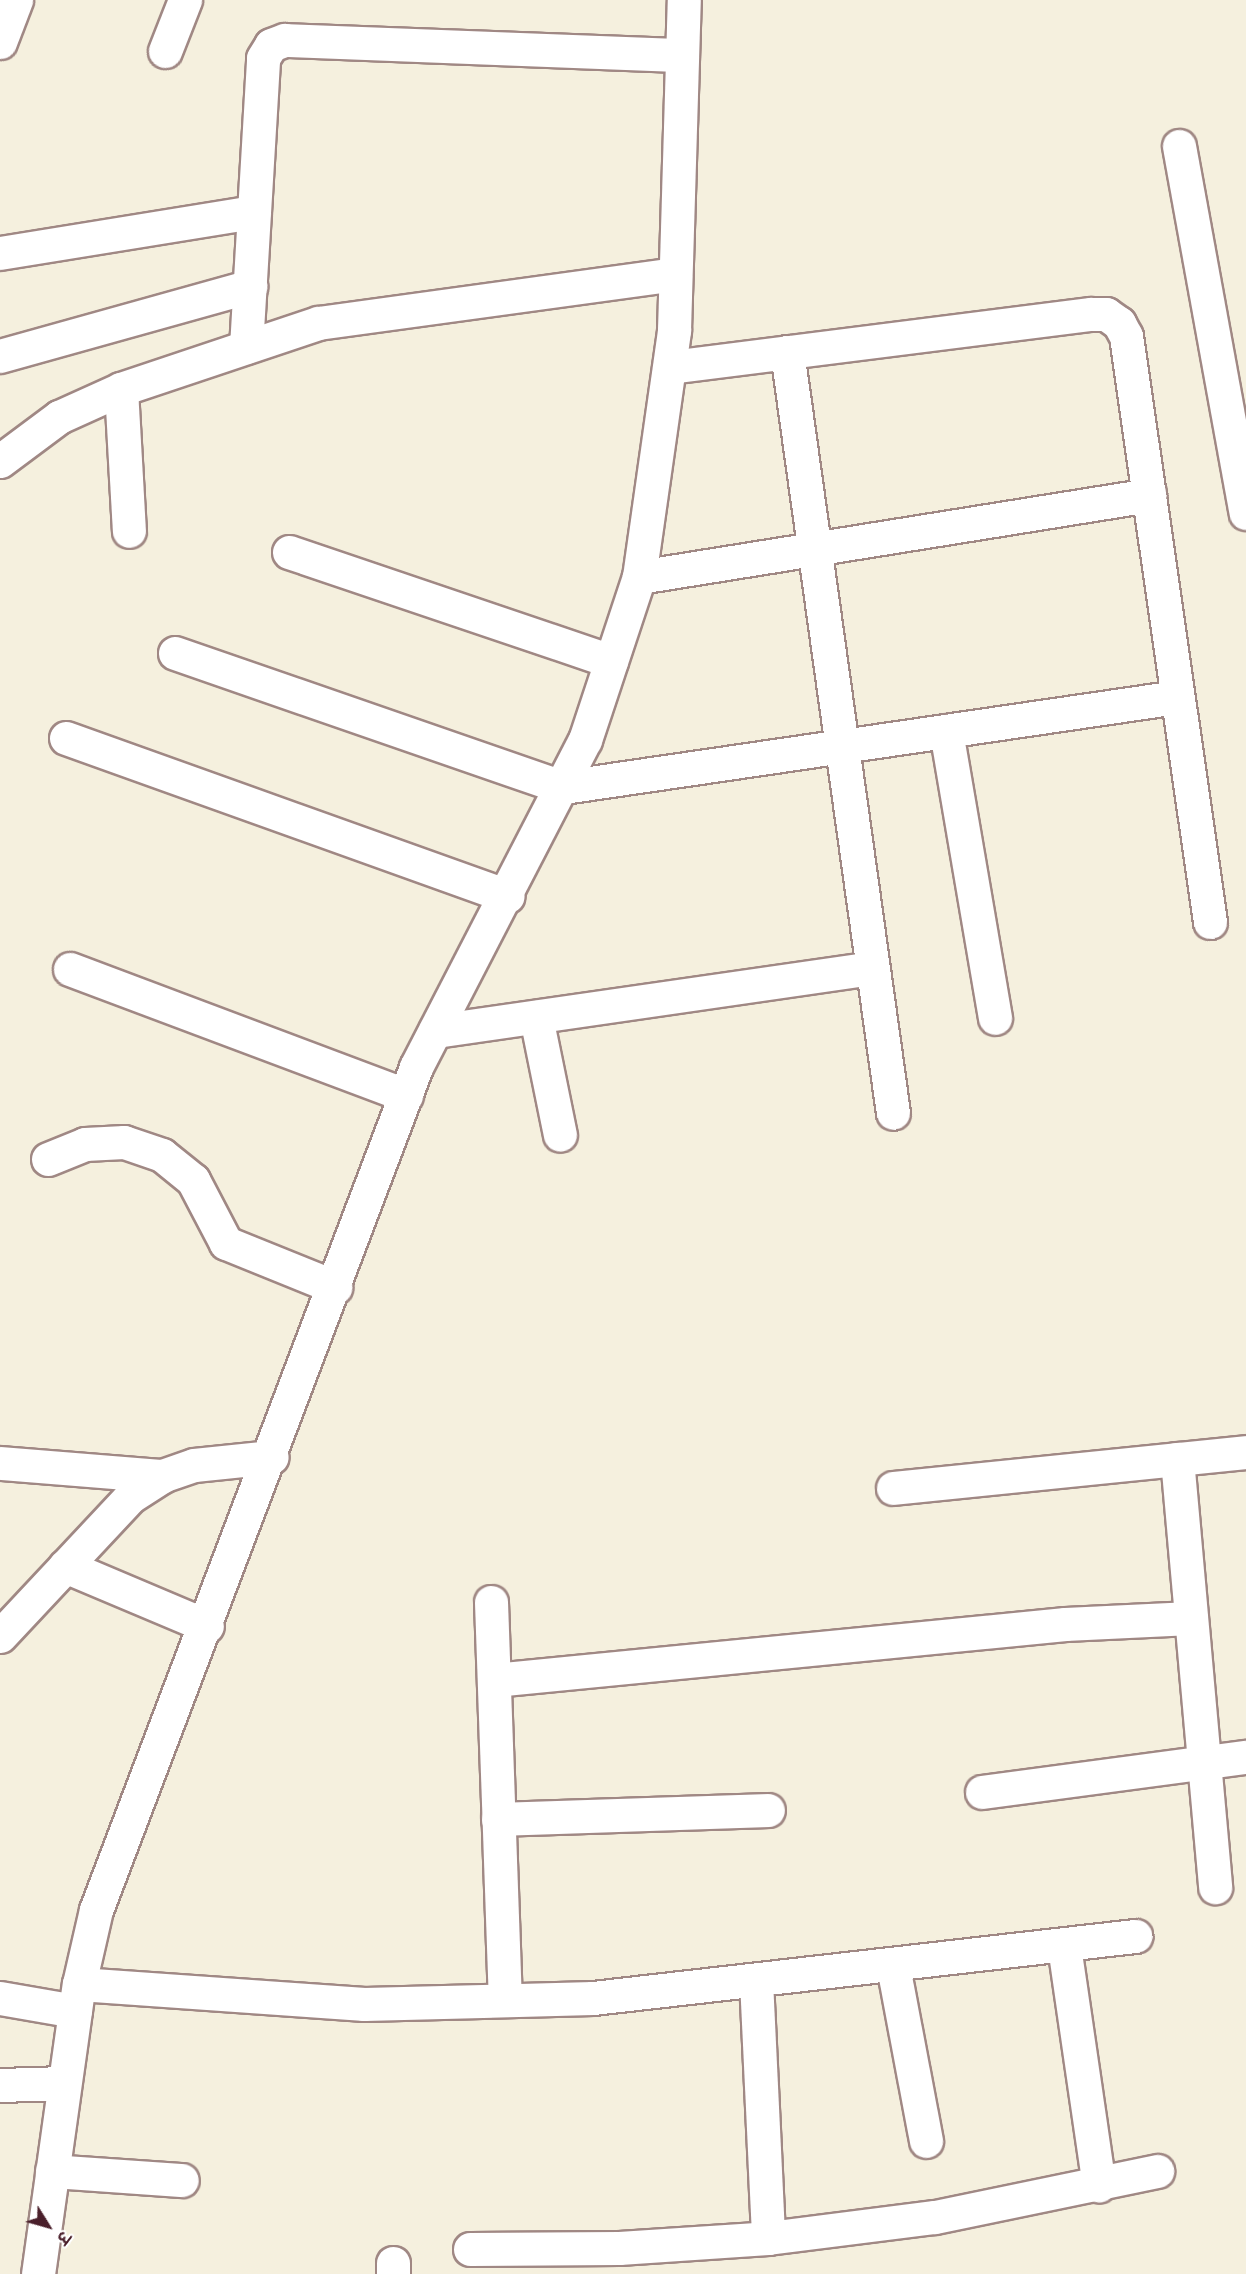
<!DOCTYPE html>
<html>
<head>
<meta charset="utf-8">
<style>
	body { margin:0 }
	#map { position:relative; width:1246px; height:2274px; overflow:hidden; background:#f5f0de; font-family:"Balsamiq Sans","Playpen Sans Deva",sans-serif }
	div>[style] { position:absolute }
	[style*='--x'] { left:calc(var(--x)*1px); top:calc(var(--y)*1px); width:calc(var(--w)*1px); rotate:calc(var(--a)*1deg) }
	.roads { filter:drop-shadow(2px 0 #a08884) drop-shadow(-2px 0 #a08884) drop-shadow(0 2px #a08884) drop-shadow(0 -2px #a08884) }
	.minor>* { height:33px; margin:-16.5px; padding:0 16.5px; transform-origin:16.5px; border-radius:16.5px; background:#fff }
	span { translate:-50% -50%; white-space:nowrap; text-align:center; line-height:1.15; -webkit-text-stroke:4.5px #fff; paint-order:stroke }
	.north { position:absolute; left:18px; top:2196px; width:60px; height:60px; -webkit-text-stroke:4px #fff; paint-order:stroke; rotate:127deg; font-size:16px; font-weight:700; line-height:24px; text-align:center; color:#4a1f2b }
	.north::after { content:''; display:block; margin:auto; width:21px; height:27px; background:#4a1f2b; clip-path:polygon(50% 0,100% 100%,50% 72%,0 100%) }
</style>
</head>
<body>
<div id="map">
	<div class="roads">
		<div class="minor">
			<i style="--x:0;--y:42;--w:45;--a:-69.1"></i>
			<i style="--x:165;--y:51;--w:55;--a:-68.6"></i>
			<i style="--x:1179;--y:146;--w:373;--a:79.7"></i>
			<i style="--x:0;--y:253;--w:257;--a:-9.2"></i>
			<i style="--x:246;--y:347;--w:289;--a:-86.6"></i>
			<i style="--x:263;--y:58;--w:15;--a:-58"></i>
			<i style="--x:271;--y:45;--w:15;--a:-20"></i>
			<i style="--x:285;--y:40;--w:396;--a:2.2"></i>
			<i style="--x:787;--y:352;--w:768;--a:82.07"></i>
			<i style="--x:0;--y:356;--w:260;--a:-15.6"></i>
			<i style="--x:670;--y:367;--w:424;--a:-7.2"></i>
			<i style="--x:1091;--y:314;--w:15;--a:0"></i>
			<i style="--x:1106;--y:314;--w:16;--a:35"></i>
			<i style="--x:1119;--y:323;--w:15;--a:62"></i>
			<i style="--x:1126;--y:336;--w:592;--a:81.84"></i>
			<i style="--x:121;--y:389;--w:142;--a:86.8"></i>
			<i style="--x:0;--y:461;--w:74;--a:-36.7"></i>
			<i style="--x:59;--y:417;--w:68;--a:-24.3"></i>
			<i style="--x:121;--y:389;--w:208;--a:-18.5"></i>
			<i style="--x:318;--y:323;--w:360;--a:-7.8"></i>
			<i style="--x:289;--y:552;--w:340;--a:18.7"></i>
			<i style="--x:639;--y:577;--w:517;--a:-9.13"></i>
			<i style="--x:175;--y:653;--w:410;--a:19.1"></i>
			<i style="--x:563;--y:787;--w:621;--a:-8.34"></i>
			<i style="--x:946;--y:731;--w:291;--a:80.3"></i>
			<i style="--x:66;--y:738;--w:469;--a:19.7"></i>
			<i style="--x:70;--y:969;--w:359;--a:20.6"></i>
			<i style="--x:536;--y:1017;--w:120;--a:78.5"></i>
			<i style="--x:435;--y:1031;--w:441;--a:-8.2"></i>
			<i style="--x:48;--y:1159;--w:40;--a:-22"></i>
			<i style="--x:85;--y:1144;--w:39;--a:-3"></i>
			<i style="--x:124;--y:1142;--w:40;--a:18.9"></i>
			<i style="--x:162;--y:1155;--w:40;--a:39"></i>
			<i style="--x:193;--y:1180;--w:71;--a:62.4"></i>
			<i style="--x:226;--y:1243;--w:118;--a:22"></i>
			<i style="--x:1177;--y:1459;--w:430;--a:84.9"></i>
			<i style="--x:0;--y:1463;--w:163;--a:4.6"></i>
			<i style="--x:893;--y:1488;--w:355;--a:-5.8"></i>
			<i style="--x:65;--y:1566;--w:154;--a:22.9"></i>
			<i style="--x:491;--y:1602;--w:398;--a:88"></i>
			<i style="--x:0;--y:1636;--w:190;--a:-46.9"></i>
			<i style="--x:130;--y:1497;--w:38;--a:-33"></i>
			<i style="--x:162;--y:1476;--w:34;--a:-19"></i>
			<i style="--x:194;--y:1465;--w:78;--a:-5.9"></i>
			<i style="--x:494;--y:1680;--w:574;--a:-5.6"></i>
			<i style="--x:1065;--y:1624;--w:126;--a:-2.7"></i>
			<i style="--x:982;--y:1792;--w:266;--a:-7.6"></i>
			<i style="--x:498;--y:1819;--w:270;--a:-1.9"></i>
			<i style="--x:1064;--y:1946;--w:242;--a:81.7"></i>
			<i style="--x:893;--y:1966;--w:178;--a:79.3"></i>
			<i style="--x:756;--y:1980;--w:258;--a:87.3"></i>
			<i style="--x:79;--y:1984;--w:286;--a:4"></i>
			<i style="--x:364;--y:2004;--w:229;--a:-1.5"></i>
			<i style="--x:593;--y:1998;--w:546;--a:-6.53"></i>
			<i style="--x:0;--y:1998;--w:76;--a:9.8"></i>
			<i style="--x:0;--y:2085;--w:64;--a:-1.8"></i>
			<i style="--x:52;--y:2171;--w:130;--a:4"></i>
			<i style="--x:470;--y:2249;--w:149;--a:-0.4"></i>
			<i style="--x:619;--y:2248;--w:149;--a:-3.8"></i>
			<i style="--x:768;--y:2238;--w:168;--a:-7.2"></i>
			<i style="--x:935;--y:2217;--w:227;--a:-11.7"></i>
			<i style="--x:393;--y:2263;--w:11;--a:90"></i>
			<i style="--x:38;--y:2274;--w:293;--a:-82"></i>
			<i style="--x:79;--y:1984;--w:76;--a:-77.1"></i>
			<i style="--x:96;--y:1910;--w:902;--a:-69.21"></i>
			<i style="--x:416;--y:1067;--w:368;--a:-62.7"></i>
			<i style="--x:585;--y:740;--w:172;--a:-71.7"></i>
			<i style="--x:639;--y:577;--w:249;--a:-81.9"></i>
			<i style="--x:674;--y:330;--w:330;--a:-88.3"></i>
		</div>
	</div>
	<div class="north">उ</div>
</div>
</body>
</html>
